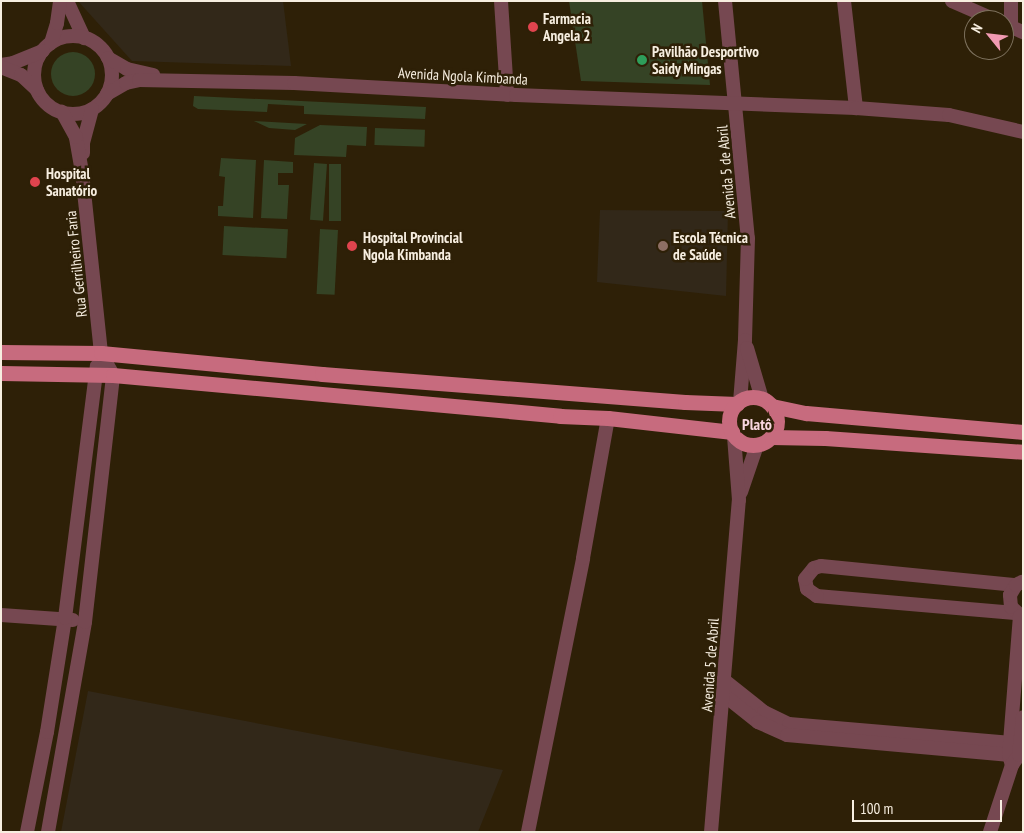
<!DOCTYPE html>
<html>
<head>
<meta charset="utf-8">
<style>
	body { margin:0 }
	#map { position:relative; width:1024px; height:833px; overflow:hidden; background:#2e2007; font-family:"PT Sans Narrow",sans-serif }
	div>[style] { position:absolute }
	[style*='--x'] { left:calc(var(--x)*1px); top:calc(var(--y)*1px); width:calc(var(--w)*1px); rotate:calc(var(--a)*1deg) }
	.education>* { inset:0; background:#322819 }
	.green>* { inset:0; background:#354325; transform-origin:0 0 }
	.round { border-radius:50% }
	.minor>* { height:14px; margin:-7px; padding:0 7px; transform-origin:7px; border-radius:7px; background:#764851 }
	.minor>.ring { margin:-7px; padding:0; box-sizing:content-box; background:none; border:14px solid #764851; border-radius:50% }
	.major>* { height:15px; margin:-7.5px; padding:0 7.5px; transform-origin:7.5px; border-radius:7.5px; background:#c76b7e }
	.major>.ring { margin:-7.5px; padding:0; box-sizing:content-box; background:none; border:15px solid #c76b7e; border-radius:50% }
	.dots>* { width:14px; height:14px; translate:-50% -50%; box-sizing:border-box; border:2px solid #2e2007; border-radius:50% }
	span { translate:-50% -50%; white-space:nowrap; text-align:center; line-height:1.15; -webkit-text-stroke:5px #2e2007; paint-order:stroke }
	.poi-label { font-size:15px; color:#f7eee0; font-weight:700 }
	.left { translate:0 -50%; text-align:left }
	.street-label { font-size:15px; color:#f7eee0 }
	.neighbourhood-label { font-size:16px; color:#f9d6df; font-weight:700 }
	.frame { position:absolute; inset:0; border:2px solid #f7eee0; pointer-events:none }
	.north { position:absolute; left:964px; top:10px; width:50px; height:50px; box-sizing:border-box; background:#2e2007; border:1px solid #7e725e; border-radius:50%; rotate:299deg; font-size:14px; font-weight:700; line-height:20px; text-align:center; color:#f7eee0 }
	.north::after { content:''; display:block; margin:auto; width:18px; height:22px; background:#f19ab2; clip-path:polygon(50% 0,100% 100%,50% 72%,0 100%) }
	.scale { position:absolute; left:852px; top:800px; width:150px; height:22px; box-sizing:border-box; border:2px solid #f7eee0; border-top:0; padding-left:6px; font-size:15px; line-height:18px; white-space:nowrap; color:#f7eee0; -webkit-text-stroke:4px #2e2007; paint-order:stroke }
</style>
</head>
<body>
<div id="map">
	<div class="education">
		<i style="clip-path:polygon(78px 1px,283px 1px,291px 66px,132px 61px)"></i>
		<i style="clip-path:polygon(600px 210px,728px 211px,726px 296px,597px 282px)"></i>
		<i style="clip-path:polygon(88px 691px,161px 705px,503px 770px,478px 832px,61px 832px)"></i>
	</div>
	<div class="green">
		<i style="clip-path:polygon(569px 1px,702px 1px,710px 85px,581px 81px)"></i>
		<i class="round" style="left:51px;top:52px;width:44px;height:44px"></i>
		<i style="clip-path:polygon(194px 96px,426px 107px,425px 119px,304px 114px,304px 106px,268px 104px,267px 112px,198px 109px,193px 106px)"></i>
		<i style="clip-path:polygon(254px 121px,307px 124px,295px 130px,269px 128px)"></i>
		<i style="clip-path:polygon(320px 125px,367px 127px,366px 146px,347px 145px,346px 157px,294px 155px,295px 138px)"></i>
		<i style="left:375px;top:128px;width:50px;height:17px;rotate:2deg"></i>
		<i style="clip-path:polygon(221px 158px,256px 160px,253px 218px,218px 216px,218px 206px,223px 206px,225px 177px,219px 176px)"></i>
		<i style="clip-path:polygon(264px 160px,293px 162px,293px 173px,278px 173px,278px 185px,289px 185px,287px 219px,261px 218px)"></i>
		<i style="left:314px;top:163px;width:13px;height:57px;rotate:4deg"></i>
		<i style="left:329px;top:164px;width:12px;height:57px"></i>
		<i style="left:224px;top:226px;width:64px;height:29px;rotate:3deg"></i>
		<i style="left:320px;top:229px;width:18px;height:65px;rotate:3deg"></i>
	</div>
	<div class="minor">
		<i style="--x:67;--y:1;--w:41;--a:65.3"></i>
		<i style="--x:501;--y:1;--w:94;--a:86.3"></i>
		<i style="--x:725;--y:1;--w:238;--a:84.5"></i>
		<i style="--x:748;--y:238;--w:102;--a:91.7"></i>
		<i style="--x:745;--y:340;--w:62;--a:94.6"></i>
		<i style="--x:844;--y:1;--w:108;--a:83.6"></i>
		<i style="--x:952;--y:1;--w:47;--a:23.8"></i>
		<i style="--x:1004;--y:24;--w:21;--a:23"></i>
		<i style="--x:1011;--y:27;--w:26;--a:-90"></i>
		<i class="ring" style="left:34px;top:36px;width:64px;height:64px"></i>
		<i style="--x:51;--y:43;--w:21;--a:-73"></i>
		<i style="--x:57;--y:23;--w:22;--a:-82"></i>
		<i style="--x:108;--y:58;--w:22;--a:30"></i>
		<i style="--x:127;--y:69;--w:27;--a:13"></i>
		<i style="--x:1;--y:65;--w:12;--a:-9"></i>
		<i style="--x:13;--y:63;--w:32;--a:-22"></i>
		<i style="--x:1;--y:67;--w:22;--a:22"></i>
		<i style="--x:21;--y:75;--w:22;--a:43"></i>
		<i style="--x:107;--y:94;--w:22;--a:-30"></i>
		<i style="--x:126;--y:83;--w:13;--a:-13"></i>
		<i style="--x:139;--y:80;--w:155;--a:1.1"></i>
		<i style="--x:294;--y:83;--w:222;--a:3.1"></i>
		<i style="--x:516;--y:95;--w:340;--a:2.2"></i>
		<i style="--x:856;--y:108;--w:93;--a:4.3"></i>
		<i style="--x:949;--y:115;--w:76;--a:12.9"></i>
		<i style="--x:83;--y:153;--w:10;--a:-90"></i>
		<i style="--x:83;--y:143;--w:35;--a:-75"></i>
		<i style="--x:747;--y:348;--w:53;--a:73.6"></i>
		<i style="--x:741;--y:492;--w:50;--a:-71.2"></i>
		<i style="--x:1015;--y:613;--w:199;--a:-175.1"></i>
		<i style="--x:817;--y:596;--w:12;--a:-145"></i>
		<i style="--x:807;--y:589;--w:10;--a:-101"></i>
		<i style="--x:805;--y:579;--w:14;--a:-51"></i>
		<i style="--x:814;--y:568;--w:7;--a:-16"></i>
		<i style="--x:821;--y:566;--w:196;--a:5.6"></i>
		<i style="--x:1;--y:615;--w:72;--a:4"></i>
		<i style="--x:1020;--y:615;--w:12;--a:-138"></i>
		<i style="--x:1011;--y:607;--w:12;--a:-95"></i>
		<i style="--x:1010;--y:595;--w:12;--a:-59"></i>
		<i style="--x:1016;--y:585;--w:7;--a:-27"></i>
		<i style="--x:725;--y:681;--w:50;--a:38.5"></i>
		<i style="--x:764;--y:712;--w:28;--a:26"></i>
		<i style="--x:789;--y:724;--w:235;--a:4.9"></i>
		<i style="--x:724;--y:695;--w:43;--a:38.5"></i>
		<i style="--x:758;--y:722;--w:32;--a:24"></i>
		<i style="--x:787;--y:735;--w:237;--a:5.1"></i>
		<i style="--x:1012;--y:765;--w:10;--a:-107"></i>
		<i style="--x:1009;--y:755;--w:139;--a:-85.5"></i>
		<i style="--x:27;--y:832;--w:102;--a:-78.7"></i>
		<i style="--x:47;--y:732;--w:115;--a:-81"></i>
		<i style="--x:65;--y:618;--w:254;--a:-82.8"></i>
		<i style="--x:48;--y:832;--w:213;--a:-80"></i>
		<i style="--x:85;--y:622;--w:249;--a:-83.5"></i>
		<i style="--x:113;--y:375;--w:25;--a:-119"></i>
		<i style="--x:101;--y:353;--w:182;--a:-96"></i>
		<i style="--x:82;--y:172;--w:36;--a:-100"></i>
		<i style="--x:76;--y:137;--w:29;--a:-119"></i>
		<i style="--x:528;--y:832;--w:279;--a:-78.6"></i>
		<i style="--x:583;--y:558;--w:142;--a:-79.9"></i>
		<i style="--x:711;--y:832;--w:333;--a:-85.2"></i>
		<i style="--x:739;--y:500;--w:64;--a:-94.5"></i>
		<i style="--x:990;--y:832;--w:71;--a:-71.8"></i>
		<i style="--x:1012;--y:765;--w:12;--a:-55"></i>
		<i style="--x:1019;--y:755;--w:38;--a:-84"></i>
	</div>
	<div class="major">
		<i style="--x:1;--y:352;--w:100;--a:0.6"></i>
		<i style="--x:101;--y:353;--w:222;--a:5.4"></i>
		<i style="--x:322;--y:374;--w:364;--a:4.4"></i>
		<i style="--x:685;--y:402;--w:52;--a:2.2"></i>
		<i style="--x:1;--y:373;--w:112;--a:1"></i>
		<i style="--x:113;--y:375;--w:449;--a:5.2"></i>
		<i style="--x:560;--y:416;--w:48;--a:2.4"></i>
		<i style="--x:608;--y:418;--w:125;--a:6.4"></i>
		<i class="ring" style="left:729px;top:397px;width:33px;height:33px"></i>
		<i style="--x:772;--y:406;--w:35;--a:12"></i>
		<i style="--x:806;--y:413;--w:218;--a:5"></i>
		<i style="--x:771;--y:437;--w:54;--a:1.1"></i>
		<i style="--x:825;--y:438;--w:198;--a:4"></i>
	</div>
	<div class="dots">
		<i style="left:533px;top:27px;background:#e0444e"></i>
		<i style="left:642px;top:60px;background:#2e9e5b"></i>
		<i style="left:35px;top:182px;background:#e0444e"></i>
		<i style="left:352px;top:246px;background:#e0444e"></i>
		<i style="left:663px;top:246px;background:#8d6e63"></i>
	</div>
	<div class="poi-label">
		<span class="left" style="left:543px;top:27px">Farmacia<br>Angela 2</span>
		<span class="left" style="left:652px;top:60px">Pavilhão Desportivo<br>Saidy Mingas</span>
		<span class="left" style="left:46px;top:182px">Hospital<br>Sanatório</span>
		<span class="left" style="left:363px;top:246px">Hospital Provincial<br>Ngola Kimbanda</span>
		<span class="left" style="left:673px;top:246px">Escola Técnica<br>de Saúde</span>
	</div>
	<div class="street-label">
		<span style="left:463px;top:76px;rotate:3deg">Avenida Ngola Kimbanda</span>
		<span style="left:726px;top:172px;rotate:-95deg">Avenida 5 de Abril</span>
		<span style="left:76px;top:264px;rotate:-96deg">Rua Gerrilheiro Faria</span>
		<span style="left:710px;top:665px;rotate:-86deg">Avenida 5 de Abril</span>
	</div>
	<div class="neighbourhood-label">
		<span style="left:757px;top:424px">Platô</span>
	</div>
	<div class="frame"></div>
	<div class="north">N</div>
	<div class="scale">100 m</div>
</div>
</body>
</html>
